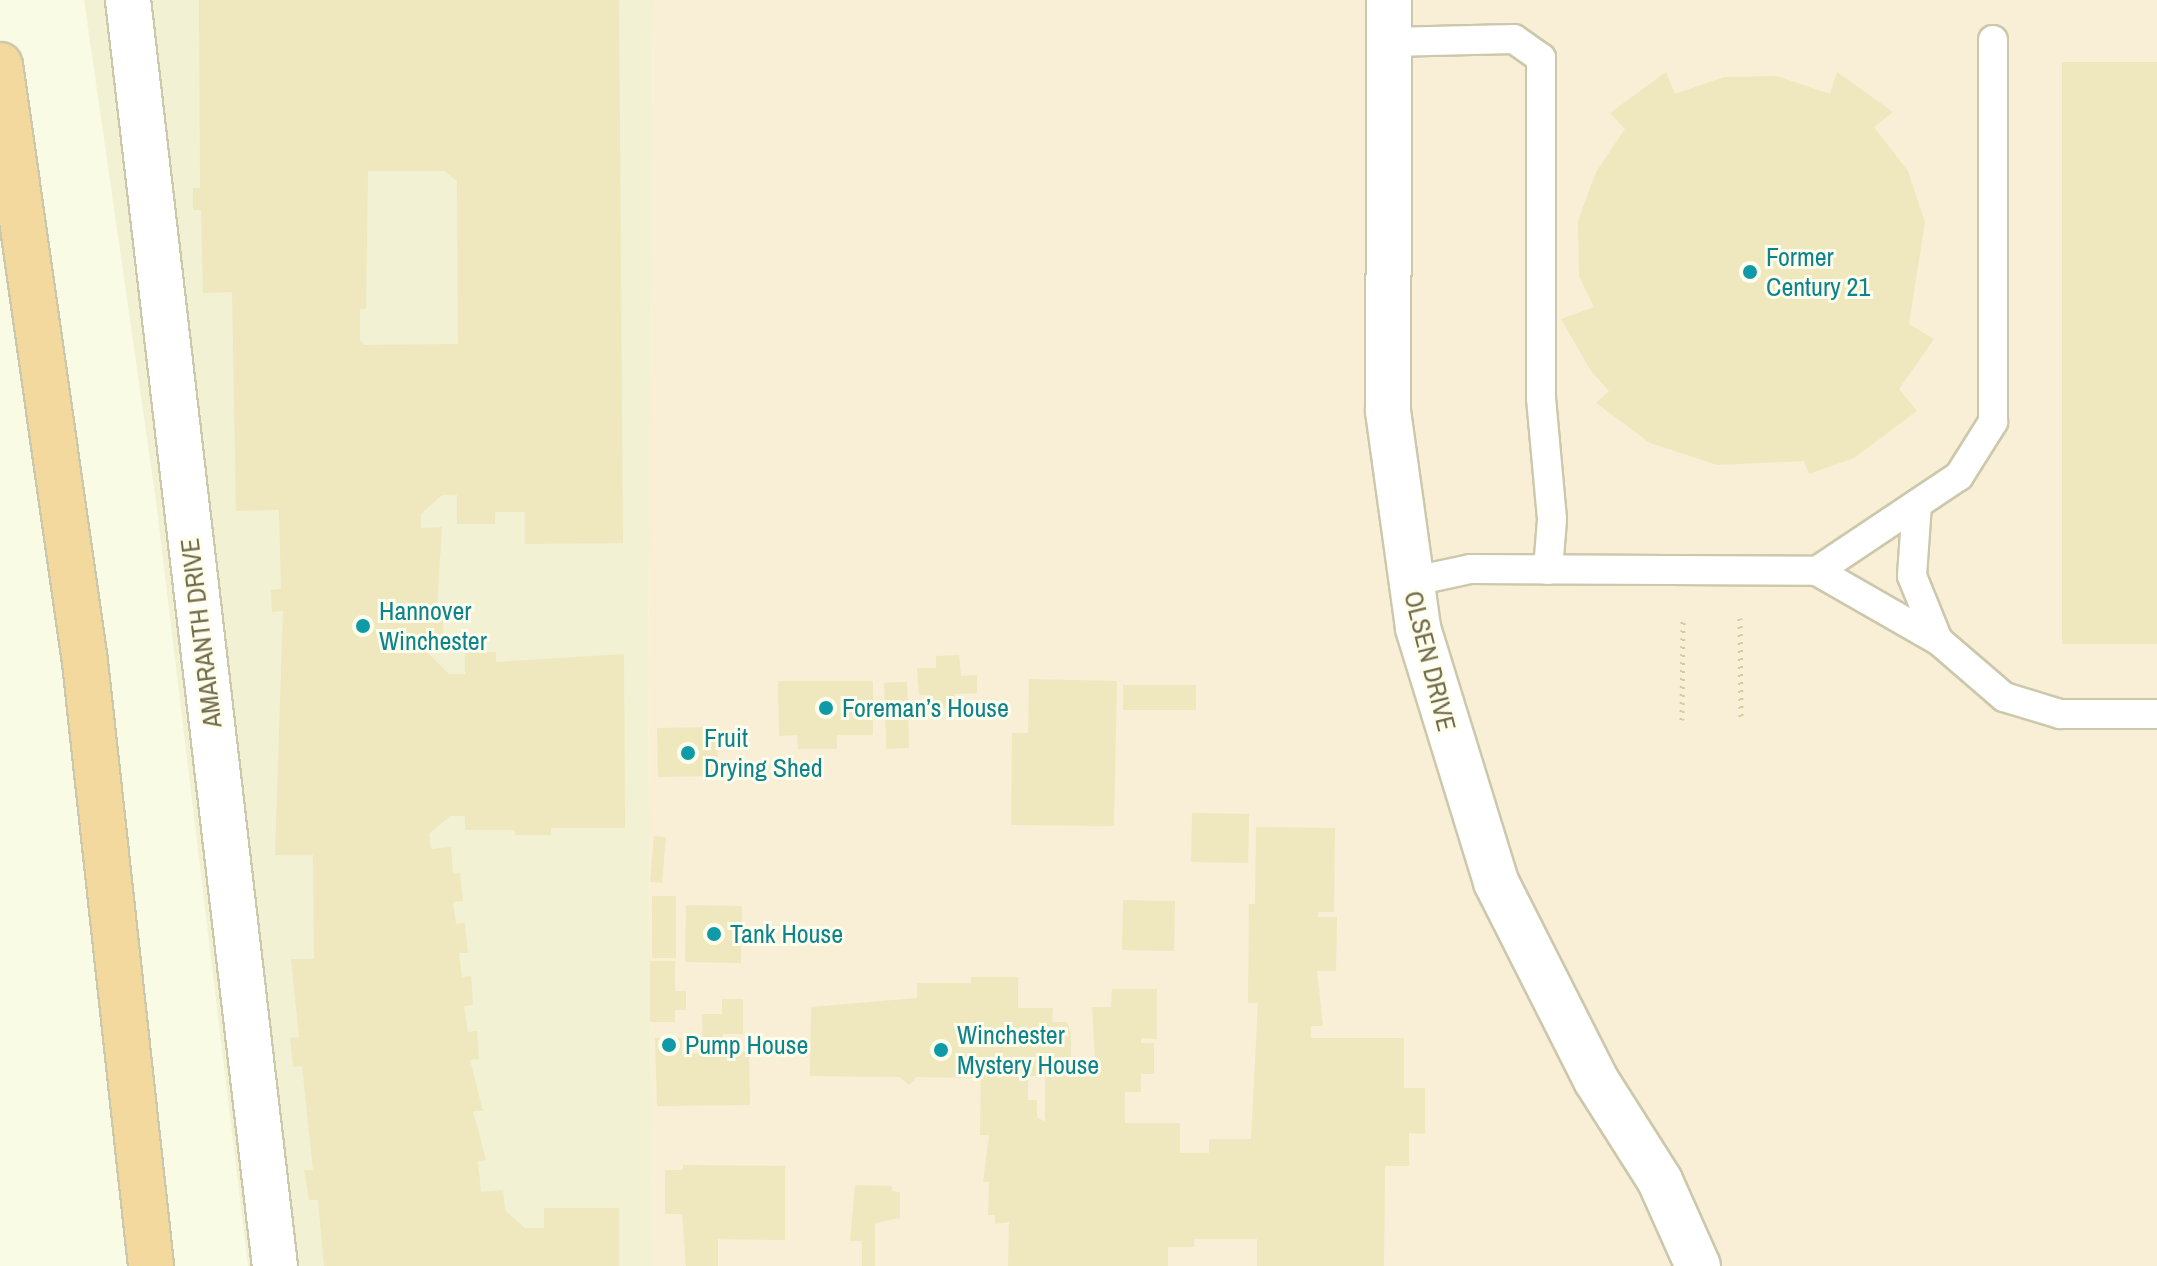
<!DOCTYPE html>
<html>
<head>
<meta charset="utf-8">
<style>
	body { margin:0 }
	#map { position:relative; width:2157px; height:1266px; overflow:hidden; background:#fafbe5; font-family:"Archivo Narrow",sans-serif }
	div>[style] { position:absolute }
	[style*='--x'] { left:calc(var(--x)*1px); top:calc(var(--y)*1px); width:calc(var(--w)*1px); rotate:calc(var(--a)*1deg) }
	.residential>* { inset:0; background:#f2f1d3 }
	.commercial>* { inset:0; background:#f8efd6 }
	.building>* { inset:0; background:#efe7be; transform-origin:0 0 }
	.path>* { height:5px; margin-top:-2.5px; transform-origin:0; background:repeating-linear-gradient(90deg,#d4cba1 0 2px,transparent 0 8px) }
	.roads { filter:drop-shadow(2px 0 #ccc8ac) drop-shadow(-2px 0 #ccc8ac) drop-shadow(0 2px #ccc8ac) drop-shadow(0 -2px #ccc8ac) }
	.service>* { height:28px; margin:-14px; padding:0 14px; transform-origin:14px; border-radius:14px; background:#fff }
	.minor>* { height:44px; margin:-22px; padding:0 22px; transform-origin:22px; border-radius:22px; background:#fff }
	.tertiary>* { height:44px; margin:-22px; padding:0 22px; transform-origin:22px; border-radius:22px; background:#fff }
	.motorway>* { height:44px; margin:-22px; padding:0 22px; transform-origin:22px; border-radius:22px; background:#f3d99e }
	.dots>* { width:22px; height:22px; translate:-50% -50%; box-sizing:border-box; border:4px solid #fdfeeb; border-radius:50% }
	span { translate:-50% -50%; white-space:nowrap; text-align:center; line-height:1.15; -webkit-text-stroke:6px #fdfeeb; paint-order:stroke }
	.culture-label { font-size:26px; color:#0d838f }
	.left { translate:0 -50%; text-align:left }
	.street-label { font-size:26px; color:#736a4b }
</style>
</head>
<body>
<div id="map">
	<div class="residential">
		<i style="clip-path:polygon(84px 0,653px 0,648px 671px,652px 1266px,248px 1266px,156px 501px)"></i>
	</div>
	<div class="commercial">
		<i style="clip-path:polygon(653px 0,2157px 0,2157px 1266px,652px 1266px,648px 671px)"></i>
	</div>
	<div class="building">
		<i style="clip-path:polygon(evenodd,199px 0,619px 0,623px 543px,525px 544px,525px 512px,495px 512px,495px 524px,457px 524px,457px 495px,442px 495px,421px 514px,421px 528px,442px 527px,437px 606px,443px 606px,443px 640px,429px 640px,429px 654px,449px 674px,465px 674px,465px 652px,496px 652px,496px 662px,624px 654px,625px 828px,551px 828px,551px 835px,515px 835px,515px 830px,465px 830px,465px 816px,450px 816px,429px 834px,431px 849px,451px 847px,453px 874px,460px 873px,463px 901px,453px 902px,456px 924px,465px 923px,468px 953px,459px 953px,462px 977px,471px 976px,473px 1005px,464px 1006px,468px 1032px,477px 1031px,479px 1059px,470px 1060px,483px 1111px,473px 1111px,486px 1160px,478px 1161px,481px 1192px,503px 1190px,505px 1210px,525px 1228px,544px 1228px,544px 1208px,619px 1208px,619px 1266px,324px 1266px,318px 1200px,309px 1200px,304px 1170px,313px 1170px,302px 1066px,293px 1067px,290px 1038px,299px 1037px,291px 959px,314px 959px,313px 855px,275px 855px,283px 611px,272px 612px,271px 590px,281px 589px,279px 510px,236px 511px,232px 292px,203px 293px,201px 210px,193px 210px,193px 188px,200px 188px,199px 0,368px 171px,444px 171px,457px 181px,458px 344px,364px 345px,360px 340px,360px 309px,366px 309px,368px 171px)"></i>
		<i style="left:2062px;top:62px;width:95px;height:582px"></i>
		<i style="clip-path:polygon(1666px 72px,1675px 94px,1724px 77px,1777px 76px,1830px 94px,1837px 72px,1893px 112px,1874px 127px,1908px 171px,1925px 222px,1909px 324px,1934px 339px,1899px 389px,1917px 411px,1854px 458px,1809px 474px,1804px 461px,1717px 465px,1650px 443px,1596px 403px,1609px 391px,1591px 371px,1561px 319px,1594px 307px,1579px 276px,1578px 221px,1596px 172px,1625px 129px,1610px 113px)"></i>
		<i style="clip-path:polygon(959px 655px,961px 676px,977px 675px,977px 693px,955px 694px,956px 707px,932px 708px,931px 695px,919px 695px,917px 668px,936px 668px,936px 656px)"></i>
		<i style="clip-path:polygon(1029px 679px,1117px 681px,1114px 826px,1011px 825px,1012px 733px,1028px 733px)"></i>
		<i style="clip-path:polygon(778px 681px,873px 681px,873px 735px,837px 735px,837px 749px,798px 749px,797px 735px,779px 736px)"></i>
		<i style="left:907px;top:682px;width:66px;height:23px;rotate:88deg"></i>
		<i style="left:1123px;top:685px;width:73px;height:25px"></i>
		<i style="left:717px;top:727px;width:49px;height:60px;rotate:89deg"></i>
		<i style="left:1192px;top:813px;width:57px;height:49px;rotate:1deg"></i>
		<i style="clip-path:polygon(evenodd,1256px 827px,1335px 828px,1334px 912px,1318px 912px,1318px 917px,1337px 917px,1336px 971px,1317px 971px,1323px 1026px,1311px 1026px,1311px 1038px,1404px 1038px,1404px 1088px,1425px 1088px,1425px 1134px,1409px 1133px,1409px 1166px,1385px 1166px,1384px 1266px,1257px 1266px,1257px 1239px,1194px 1239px,1194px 1247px,1168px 1247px,1168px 1266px,1008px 1266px,1009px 1222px,995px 1224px,995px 1215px,988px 1215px,989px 1182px,983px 1182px,989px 1135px,980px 1135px,981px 1056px,977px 1078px,917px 1077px,909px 1085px,899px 1077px,810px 1076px,811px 1007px,917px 998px,917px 983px,971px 983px,971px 977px,1018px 977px,1018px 1008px,1053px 1008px,1052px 1022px,1067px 1022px,1071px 1033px,1071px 1076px,1096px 1076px,1092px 1007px,1111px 1007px,1112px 989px,1157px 989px,1157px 1039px,1141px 1038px,1141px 1043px,1154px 1043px,1154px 1074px,1141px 1074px,1141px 1092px,1125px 1092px,1125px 1123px,1180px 1123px,1180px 1153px,1209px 1153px,1209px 1139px,1251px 1139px,1258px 1003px,1248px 1003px,1249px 904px,1255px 904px,1256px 827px,1028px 1076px,1045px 1076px,1045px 1122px,1037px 1117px,1037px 1100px,1028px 1100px,1028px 1076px)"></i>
		<i style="left:654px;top:836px;width:12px;height:46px;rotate:5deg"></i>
		<i style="left:652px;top:896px;width:24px;height:62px"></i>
		<i style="left:1123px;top:900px;width:52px;height:50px;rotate:1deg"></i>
		<i style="left:686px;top:905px;width:56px;height:57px;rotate:1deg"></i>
		<i style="clip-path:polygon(650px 961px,675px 961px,675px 991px,686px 991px,686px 1010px,675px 1010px,675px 1022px,650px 1022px)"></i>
		<i style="clip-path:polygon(722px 999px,743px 999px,743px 1034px,723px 1034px,724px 1053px,749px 1052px,750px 1105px,657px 1106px,655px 1038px,682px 1038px,682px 1054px,703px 1053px,702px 1014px,722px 1014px)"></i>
		<i style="clip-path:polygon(683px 1165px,785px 1166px,785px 1240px,718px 1239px,718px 1266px,686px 1266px,682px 1214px,665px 1214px,665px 1170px,683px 1170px)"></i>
		<i style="clip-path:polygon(855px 1185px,892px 1186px,892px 1191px,900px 1192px,900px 1218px,875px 1223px,875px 1266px,862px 1266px,862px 1241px,850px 1241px)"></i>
	</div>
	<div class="path">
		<i style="--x:1740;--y:618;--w:103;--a:89.4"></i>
		<i style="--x:1682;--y:720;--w:102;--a:-89.4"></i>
	</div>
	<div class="roads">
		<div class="service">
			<i style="--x:1389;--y:42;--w:125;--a:-1.4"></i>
			<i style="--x:1514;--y:39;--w:33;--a:35"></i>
			<i style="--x:1541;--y:58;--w:340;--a:90"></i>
			<i style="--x:1541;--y:398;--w:122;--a:84.8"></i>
			<i style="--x:1552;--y:520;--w:50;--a:94.6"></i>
			<i style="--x:1917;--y:504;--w:72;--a:94"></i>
			<i style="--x:1912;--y:576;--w:69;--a:67.9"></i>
			<i style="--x:1817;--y:571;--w:171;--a:-33.8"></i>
			<i style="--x:1959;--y:476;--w:64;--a:-57.8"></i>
			<i style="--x:1993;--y:422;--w:382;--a:-90"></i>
			<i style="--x:1410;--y:582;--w:61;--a:-12.2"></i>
			<i style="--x:1470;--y:569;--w:347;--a:0.3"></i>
			<i style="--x:1817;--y:571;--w:141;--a:29.8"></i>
			<i style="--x:1939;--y:641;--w:86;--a:40.7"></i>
			<i style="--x:2004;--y:697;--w:59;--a:16.9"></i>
			<i style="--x:2060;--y:714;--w:97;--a:0"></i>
		</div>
		<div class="minor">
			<i style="--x:128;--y:0;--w:1275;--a:83.38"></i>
		</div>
		<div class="tertiary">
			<i style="--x:1389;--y:0;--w:411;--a:90.1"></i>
			<i style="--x:1388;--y:411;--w:219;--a:82.1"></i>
			<i style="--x:1418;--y:628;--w:266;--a:72.9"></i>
			<i style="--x:1496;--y:882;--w:222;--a:63.2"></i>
			<i style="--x:1596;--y:1080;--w:120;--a:57.6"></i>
			<i style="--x:1660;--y:1181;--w:93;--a:65.9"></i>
		</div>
		<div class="motorway">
			<i style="--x:0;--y:65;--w:603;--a:81.9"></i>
			<i style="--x:85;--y:662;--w:608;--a:83.76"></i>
		</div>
	</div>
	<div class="dots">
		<i style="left:1750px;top:272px;background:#0f9aa8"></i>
		<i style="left:363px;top:626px;background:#0f9aa8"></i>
		<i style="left:826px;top:708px;background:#0f9aa8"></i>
		<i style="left:688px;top:753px;background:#0f9aa8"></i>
		<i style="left:714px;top:934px;background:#0f9aa8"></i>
		<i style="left:669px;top:1045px;background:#0f9aa8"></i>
		<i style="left:941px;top:1050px;background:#0f9aa8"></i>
	</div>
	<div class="culture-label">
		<span class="left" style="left:1766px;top:272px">Former<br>Century 21</span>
		<span class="left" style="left:379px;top:626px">Hannover<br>Winchester</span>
		<span class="left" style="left:842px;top:708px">Foreman’s House</span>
		<span class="left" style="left:704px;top:753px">Fruit<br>Drying Shed</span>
		<span class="left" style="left:730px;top:934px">Tank House</span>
		<span class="left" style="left:957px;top:1050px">Winchester<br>Mystery House</span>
		<span class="left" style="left:685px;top:1045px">Pump House</span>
	</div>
	<div class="street-label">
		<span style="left:201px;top:633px;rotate:-97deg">AMARANTH DRIVE</span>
		<span style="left:1430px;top:661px;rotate:76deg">OLSEN DRIVE</span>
	</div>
</div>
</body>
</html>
